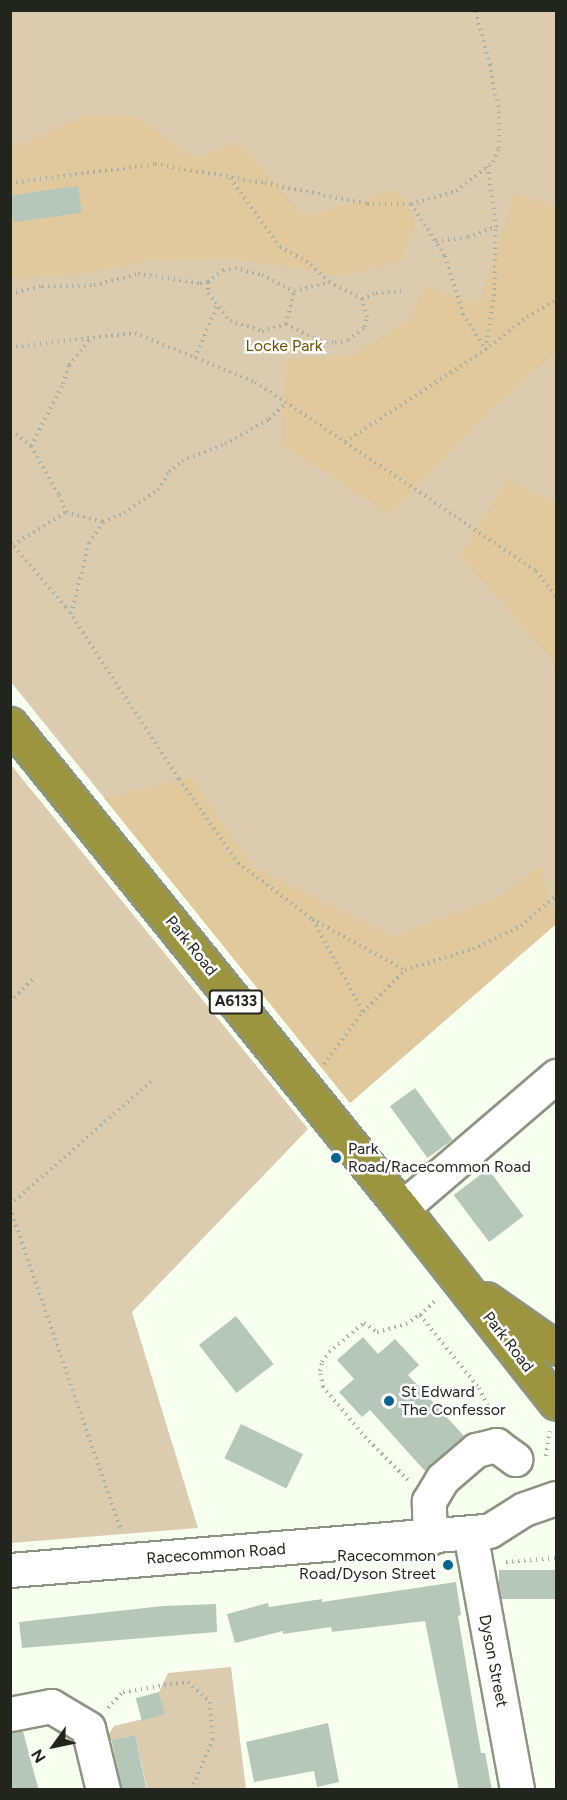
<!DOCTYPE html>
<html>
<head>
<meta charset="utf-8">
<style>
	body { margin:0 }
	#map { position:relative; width:567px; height:1800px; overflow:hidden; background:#f7ffee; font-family:Figtree,sans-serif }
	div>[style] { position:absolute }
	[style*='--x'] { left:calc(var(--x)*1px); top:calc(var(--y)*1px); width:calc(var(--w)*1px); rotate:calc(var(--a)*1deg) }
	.green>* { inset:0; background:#dbcbaf }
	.forest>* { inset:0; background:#e1c99e }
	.building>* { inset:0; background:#b5c7b8; transform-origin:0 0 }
	.path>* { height:4px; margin-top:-2px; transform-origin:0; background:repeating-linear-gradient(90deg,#a8aea1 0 1.5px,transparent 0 6px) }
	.roads { filter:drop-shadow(2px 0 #8c9482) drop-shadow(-2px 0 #8c9482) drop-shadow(0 2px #8c9482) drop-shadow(0 -2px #8c9482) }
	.minor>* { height:33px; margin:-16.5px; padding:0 16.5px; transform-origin:16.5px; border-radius:16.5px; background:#fff }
	.highway>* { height:33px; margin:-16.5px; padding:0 16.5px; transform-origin:16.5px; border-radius:16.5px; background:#9b9540 }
	.dots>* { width:16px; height:16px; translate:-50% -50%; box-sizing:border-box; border:3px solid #fff; border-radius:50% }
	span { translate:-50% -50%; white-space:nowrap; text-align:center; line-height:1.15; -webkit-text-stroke:5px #fff; paint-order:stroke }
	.shield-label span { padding:2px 4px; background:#fff; border:2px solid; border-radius:4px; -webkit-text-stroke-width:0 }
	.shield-label { font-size:15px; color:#22251e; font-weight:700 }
	.park-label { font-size:16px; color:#705000 }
	.street-label { font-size:16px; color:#22251e }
	.poi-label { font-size:16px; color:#22251e }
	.left { translate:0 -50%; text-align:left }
	.right { translate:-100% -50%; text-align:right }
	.frame { position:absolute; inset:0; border:12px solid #22251e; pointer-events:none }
	.north { position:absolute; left:24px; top:1716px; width:60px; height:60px; -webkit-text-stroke:4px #fff; paint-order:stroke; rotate:237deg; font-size:16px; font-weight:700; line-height:24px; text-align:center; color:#22251e }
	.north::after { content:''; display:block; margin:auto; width:21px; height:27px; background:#22251e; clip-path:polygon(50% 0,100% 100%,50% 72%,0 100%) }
</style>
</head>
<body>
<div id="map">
	<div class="green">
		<i style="clip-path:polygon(10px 11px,556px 11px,556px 924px,350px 1103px,11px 682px)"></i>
		<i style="clip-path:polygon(11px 765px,308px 1129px,132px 1312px,198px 1528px,11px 1543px)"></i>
		<i style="clip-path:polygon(231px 1667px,246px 1789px,147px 1789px,135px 1735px,108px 1741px,106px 1739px,114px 1726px,164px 1714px,159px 1692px,168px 1673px)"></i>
	</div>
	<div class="forest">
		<i style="clip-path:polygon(84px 115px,135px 116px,196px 158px,239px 142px,305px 217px,397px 189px,416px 223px,401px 260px,346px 276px,236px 259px,146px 261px,94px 272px,19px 279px,11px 277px,10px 143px,18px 146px)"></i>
		<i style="clip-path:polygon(514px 192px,556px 208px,556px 351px,482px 418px,390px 514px,281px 444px,286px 359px,353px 355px,406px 322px,425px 287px,479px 303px)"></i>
		<i style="clip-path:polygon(507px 479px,556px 504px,556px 680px,553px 661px,460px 556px)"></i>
		<i style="clip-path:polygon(192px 777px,253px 867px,394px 936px,503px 895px,540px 865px,556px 924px,350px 1103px,104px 798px)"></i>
	</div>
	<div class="building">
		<i style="left:78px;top:186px;width:27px;height:69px;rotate:82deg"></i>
		<i style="left:415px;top:1088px;width:64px;height:31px;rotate:54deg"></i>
		<i style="left:488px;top:1169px;width:59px;height:43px;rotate:53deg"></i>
		<i style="left:236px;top:1316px;width:61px;height:47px;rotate:52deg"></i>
		<i style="clip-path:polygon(363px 1337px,378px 1354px,395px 1339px,419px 1365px,408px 1375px,464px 1436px,425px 1471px,370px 1410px,362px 1417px,339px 1392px,354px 1379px,337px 1360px)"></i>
		<i style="left:241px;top:1424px;width:69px;height:38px;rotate:26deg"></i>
		<i style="left:556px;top:1570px;width:29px;height:57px;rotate:90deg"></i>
		<i style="clip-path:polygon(456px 1582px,461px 1615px,458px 1616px,481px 1753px,485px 1753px,492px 1790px,459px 1790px,425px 1621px,332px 1632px,331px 1627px,283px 1634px,283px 1631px,235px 1643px,227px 1614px,268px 1603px,269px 1607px,322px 1599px,322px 1602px)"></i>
		<i style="clip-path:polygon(216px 1604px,217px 1632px,22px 1648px,19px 1622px,163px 1606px)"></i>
		<i style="left:159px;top:1692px;width:23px;height:24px;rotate:75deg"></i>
		<i style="clip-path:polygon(328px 1723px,339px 1782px,317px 1787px,314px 1771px,254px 1782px,246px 1742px)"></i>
		<i style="clip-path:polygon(23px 1731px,34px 1773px,39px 1790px,10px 1790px,10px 1732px)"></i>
		<i style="left:135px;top:1735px;width:56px;height:24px;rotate:78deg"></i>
	</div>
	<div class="path">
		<i style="--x:230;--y:178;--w:85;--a:54.1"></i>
		<i style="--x:280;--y:247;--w:30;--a:28"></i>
		<i style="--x:306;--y:261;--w:31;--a:42"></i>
		<i style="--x:10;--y:183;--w:146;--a:-7.5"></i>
		<i style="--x:155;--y:164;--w:112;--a:9.8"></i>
		<i style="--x:265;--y:183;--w:104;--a:11.6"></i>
		<i style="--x:367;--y:204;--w:44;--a:0"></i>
		<i style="--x:411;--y:204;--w:47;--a:-16.1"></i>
		<i style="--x:456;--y:191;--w:47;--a:-38.1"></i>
		<i style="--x:493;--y:162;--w:15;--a:-67"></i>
		<i style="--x:499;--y:148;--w:35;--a:-90"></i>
		<i style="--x:499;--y:113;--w:49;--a:-100.6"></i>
		<i style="--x:490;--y:65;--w:57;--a:-105.3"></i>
		<i style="--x:411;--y:204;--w:62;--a:56.8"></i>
		<i style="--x:445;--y:256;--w:61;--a:72.8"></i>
		<i style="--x:463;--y:314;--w:41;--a:57.8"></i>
		<i style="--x:436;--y:241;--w:32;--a:-7"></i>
		<i style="--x:468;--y:237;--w:30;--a:-20"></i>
		<i style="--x:208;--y:282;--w:11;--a:90"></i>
		<i style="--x:208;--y:293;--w:36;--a:52"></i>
		<i style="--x:230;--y:321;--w:34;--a:17"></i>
		<i style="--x:262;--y:331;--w:25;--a:-16"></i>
		<i style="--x:286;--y:324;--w:34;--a:-76"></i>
		<i style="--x:10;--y:294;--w:33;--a:-14"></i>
		<i style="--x:42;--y:286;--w:52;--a:-1.1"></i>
		<i style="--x:94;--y:285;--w:45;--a:-14"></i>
		<i style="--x:138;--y:274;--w:63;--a:8.3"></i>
		<i style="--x:200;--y:283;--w:8;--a:-7"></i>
		<i style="--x:208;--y:282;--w:19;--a:-39"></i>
		<i style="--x:223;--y:270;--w:12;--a:-9"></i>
		<i style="--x:235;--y:268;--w:28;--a:15"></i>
		<i style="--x:262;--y:275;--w:36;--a:27"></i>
		<i style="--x:294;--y:291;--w:36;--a:-14"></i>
		<i style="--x:329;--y:282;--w:37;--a:27"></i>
		<i style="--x:362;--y:299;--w:15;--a:-23"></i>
		<i style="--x:376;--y:293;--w:25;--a:-5"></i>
		<i style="--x:10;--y:295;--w:13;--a:90"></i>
		<i style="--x:286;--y:324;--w:38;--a:27"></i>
		<i style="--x:320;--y:341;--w:15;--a:8"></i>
		<i style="--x:335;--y:343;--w:13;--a:-13"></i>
		<i style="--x:348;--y:340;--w:21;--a:-37"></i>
		<i style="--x:365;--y:327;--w:10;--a:-79"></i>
		<i style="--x:367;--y:317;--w:19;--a:-106"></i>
		<i style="--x:10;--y:347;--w:126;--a:-6.4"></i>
		<i style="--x:135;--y:333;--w:130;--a:22.2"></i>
		<i style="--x:255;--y:382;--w:108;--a:33.7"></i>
		<i style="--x:345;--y:442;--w:168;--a:-33.3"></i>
		<i style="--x:485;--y:350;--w:53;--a:-38.2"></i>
		<i style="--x:527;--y:317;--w:34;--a:-30"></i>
		<i style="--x:486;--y:349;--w:65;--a:-82"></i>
		<i style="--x:495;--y:285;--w:58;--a:-89"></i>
		<i style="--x:496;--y:227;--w:61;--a:-97.6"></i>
		<i style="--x:195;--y:358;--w:56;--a:-67.1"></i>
		<i style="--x:10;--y:435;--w:6;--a:-9"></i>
		<i style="--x:16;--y:434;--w:19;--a:39"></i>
		<i style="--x:31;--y:446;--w:56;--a:60.3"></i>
		<i style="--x:59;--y:495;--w:18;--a:68"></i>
		<i style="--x:345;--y:442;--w:230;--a:34"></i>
		<i style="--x:536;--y:571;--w:32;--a:51"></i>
		<i style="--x:31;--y:446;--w:70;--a:-62.7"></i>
		<i style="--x:63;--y:384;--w:20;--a:-72"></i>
		<i style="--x:69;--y:365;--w:35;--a:-51"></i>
		<i style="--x:10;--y:542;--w:86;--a:49.3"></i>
		<i style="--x:66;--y:607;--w:206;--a:56.7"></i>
		<i style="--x:179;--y:779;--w:103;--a:54.9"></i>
		<i style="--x:238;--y:863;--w:93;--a:37.1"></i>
		<i style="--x:312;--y:919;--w:106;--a:28.7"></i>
		<i style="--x:405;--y:970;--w:71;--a:-17.2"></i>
		<i style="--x:473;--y:949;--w:53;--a:-25.6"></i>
		<i style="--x:521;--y:926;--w:46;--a:-40.6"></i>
		<i style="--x:13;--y:545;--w:62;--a:-31.9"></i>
		<i style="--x:66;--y:512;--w:38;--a:15"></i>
		<i style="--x:71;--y:614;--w:73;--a:-75.8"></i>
		<i style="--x:89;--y:543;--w:25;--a:-56"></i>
		<i style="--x:103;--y:522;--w:23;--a:-23"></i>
		<i style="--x:124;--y:513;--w:41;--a:-34.1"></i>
		<i style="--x:158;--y:490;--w:21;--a:-59"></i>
		<i style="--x:169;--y:472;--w:17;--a:-40"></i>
		<i style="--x:182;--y:461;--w:46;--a:-21.6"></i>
		<i style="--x:225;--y:444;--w:51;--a:-29.6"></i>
		<i style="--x:269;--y:419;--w:23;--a:-43"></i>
		<i style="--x:313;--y:920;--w:105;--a:61.5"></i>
		<i style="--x:363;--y:1012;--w:59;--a:-45"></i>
		<i style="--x:10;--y:1002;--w:35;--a:-45"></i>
		<i style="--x:324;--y:1064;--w:65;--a:-53.1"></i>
		<i style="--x:10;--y:1205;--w:190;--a:-41.2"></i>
		<i style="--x:10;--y:1208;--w:342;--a:71"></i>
		<i style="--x:420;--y:1315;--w:23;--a:-43"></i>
		<i style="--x:546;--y:1456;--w:25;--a:-81"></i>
		<i style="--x:408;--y:1480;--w:59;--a:-135"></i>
		<i style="--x:366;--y:1438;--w:67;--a:-130.1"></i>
		<i style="--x:323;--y:1387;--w:16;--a:-101"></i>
		<i style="--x:320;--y:1371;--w:9;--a:-77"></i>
		<i style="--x:322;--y:1362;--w:12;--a:-55"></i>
		<i style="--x:329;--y:1352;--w:45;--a:-39.6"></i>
		<i style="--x:364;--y:1323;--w:16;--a:35"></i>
		<i style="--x:377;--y:1332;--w:30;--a:-15"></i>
		<i style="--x:406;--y:1324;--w:17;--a:-33"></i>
		<i style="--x:420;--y:1315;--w:94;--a:51.1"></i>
		<i style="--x:479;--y:1388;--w:30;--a:64"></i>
		<i style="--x:506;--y:1562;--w:50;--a:-4.6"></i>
		<i style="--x:108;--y:1708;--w:22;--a:-47"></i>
		<i style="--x:123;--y:1692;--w:66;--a:-8.7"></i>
		<i style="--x:188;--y:1682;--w:30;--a:42"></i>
		<i style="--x:210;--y:1702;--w:37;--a:85"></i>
		<i style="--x:213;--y:1739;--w:56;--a:113.3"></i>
	</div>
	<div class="roads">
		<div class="minor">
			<i style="--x:402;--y:1208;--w:203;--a:-40.6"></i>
			<i style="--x:470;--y:1533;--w:261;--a:79.6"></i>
			<i style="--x:430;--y:1538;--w:37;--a:-92"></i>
			<i style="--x:429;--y:1501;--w:26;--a:-59"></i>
			<i style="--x:442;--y:1479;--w:45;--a:-40.5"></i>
			<i style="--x:476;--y:1450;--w:21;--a:-14"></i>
			<i style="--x:496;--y:1445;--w:24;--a:36"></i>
			<i style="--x:10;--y:1570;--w:481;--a:-4.7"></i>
			<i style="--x:489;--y:1531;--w:41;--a:-32.2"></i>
			<i style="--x:524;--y:1509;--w:34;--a:-19"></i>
			<i style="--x:10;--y:1714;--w:42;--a:-11"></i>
			<i style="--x:51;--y:1706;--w:43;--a:30.7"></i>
			<i style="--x:88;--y:1728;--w:64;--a:76.4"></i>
		</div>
		<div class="highway">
			<i style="--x:10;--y:724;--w:623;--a:51"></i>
			<i style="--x:402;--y:1208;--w:248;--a:51.7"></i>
			<i style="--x:486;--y:1299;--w:85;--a:35"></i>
		</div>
	</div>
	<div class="dots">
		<i style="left:336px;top:1158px;background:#096393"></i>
		<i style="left:389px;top:1401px;background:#096393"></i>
		<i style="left:448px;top:1565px;background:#096393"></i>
	</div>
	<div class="shield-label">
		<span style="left:236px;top:1002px">A6133</span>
	</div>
	<div class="park-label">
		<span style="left:284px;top:346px">Locke Park</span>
	</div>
	<div class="street-label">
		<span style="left:191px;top:946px;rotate:51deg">Park Road</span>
		<span style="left:508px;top:1342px;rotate:52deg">Park Road</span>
		<span style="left:216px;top:1554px;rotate:-4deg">Racecommon Road</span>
		<span style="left:493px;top:1661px;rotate:79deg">Dyson Street</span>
	</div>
	<div class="poi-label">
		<span class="left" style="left:348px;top:1158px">Park<br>Road/Racecommon Road</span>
		<span class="left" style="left:401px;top:1401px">St Edward<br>The Confessor</span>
		<span class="right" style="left:436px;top:1565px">Racecommon<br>Road/Dyson Street</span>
	</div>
	<div class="frame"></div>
	<div class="north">N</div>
</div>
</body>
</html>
